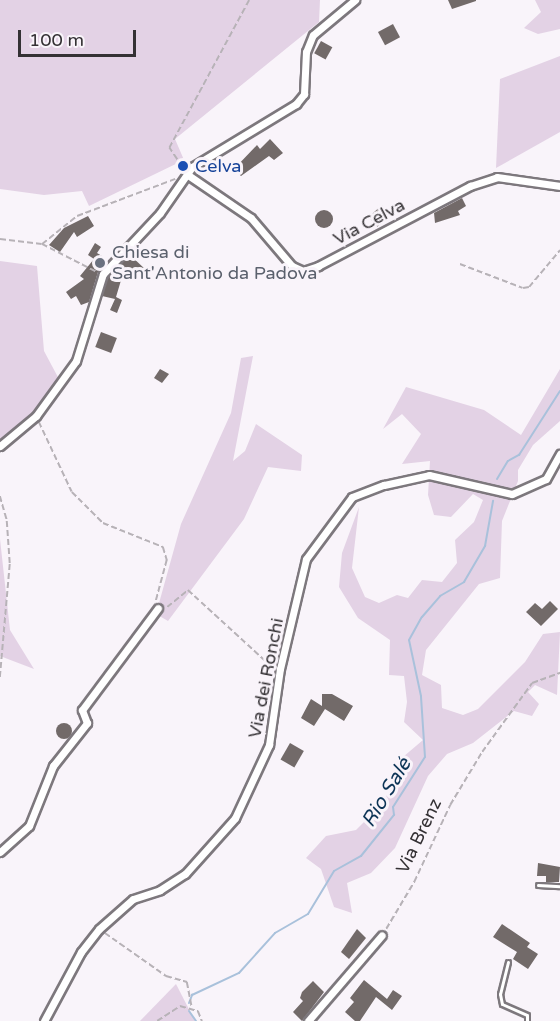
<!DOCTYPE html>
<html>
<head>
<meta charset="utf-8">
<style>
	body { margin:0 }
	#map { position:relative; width:560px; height:1021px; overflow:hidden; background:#f9f4fa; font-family:"Varela Round",sans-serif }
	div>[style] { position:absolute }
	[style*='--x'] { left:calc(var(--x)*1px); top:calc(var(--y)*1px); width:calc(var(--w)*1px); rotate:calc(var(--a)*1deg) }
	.green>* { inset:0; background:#e3d2e5 }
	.stream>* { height:2px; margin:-1px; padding:0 1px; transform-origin:1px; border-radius:1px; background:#a9c1db }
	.building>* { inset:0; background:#726a69; transform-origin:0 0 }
	.round { border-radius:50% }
	.path>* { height:1.5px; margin-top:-0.75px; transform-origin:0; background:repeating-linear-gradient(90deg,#b7b2b7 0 6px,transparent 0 9px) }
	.roads { filter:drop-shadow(2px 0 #7d787d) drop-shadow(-2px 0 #7d787d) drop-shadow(0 2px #7d787d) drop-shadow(0 -2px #7d787d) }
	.service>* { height:3px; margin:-1.5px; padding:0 1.5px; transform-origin:1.5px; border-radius:1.5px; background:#fff }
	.minor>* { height:7px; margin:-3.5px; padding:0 3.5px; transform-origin:3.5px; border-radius:3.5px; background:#fff }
	.dots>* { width:16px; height:16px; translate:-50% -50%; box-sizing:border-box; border:3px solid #f9f4fa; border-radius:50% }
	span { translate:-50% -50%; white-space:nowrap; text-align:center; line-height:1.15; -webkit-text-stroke:6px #f9f4fa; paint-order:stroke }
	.transit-label { font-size:18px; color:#164399 }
	.left { translate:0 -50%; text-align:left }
	.street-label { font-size:18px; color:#343134 }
	.worship-label { font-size:18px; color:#5b616d }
	.water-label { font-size:20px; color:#0c3456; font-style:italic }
	.scale { position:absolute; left:18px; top:30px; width:118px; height:27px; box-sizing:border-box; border:3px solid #343134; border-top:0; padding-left:8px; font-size:18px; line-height:21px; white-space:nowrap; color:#343134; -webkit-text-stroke:4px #f9f4fa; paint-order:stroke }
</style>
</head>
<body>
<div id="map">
	<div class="green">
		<i style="clip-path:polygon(0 0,320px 0,319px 22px,175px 139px,184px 160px,89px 206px,82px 191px,44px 195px,0 189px)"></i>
		<i style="clip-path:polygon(535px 0,560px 0,560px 29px,538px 34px,524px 28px,541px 12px)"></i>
		<i style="clip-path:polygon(560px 56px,560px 132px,496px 168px,500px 79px)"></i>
		<i style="clip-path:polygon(0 261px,37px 266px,44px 351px,60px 381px,34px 414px,0 442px)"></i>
		<i style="clip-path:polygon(253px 356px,233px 461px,245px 451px,256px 424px,302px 455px,301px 471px,268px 467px,244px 519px,168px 621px,156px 614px,181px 524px,231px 413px,241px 358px)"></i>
		<i style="clip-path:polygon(560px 369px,560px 421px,533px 445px,518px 470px,518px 481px,502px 521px,500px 578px,479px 584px,426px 650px,422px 675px,441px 685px,442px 708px,463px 715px,478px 709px,525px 662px,543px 634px,560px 632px,557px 695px,535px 685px,528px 692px,539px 704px,532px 716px,514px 711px,473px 743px,447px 754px,428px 776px,395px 848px,371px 873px,347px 883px,352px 913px,334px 907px,321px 869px,306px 858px,326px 836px,356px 830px,384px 802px,403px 757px,423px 740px,404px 722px,407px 702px,404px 676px,389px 675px,390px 640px,358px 618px,339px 587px,342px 553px,359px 507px,352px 568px,365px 597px,379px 603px,397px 595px,408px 598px,422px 580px,442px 582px,457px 563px,455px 540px,474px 522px,483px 500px,473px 494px,451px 517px,434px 515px,428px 495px,430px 461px,402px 464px,421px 434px,402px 414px,383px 429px,406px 387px,484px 410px,521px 435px)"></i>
		<i style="clip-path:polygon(0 539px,10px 630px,34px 669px,0 656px)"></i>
		<i style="clip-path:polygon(176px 984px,195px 1021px,140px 1021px)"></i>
	</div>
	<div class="stream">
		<i style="--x:497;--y:479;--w:21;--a:-59"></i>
		<i style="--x:508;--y:461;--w:13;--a:-29"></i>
		<i style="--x:519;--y:455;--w:76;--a:-57.4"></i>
		<i style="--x:189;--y:1003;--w:9;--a:-69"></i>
		<i style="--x:192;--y:995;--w:52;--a:-25.1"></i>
		<i style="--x:239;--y:973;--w:54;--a:-48"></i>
		<i style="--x:275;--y:933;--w:38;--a:-30"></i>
		<i style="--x:308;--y:914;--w:50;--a:-58.8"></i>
		<i style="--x:334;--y:871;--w:31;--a:-29"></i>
		<i style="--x:361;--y:856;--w:53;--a:-51.2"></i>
		<i style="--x:394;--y:815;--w:8;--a:-97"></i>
		<i style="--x:393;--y:807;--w:59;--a:-57.4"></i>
		<i style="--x:425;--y:757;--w:61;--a:-93.8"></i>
		<i style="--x:421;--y:696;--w:57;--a:-102.1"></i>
		<i style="--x:409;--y:640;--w:26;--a:-61"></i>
		<i style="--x:422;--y:617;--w:28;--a:-49"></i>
		<i style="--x:440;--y:596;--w:28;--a:-30"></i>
		<i style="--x:464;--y:582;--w:42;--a:-59.7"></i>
		<i style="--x:485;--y:546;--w:46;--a:-79.9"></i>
		<i style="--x:189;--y:1011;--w:12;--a:55"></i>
	</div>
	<div class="building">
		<i style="clip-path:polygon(448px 0,476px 0,476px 1px,452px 9px)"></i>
		<i style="left:393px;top:24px;width:15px;height:17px;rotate:62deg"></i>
		<i style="left:321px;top:41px;width:13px;height:14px;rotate:29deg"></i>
		<i style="clip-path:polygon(270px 139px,283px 153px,274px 160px,269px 156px,241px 176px,234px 169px,257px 145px,260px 149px)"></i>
		<i style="clip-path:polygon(462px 198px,466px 206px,458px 211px,460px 215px,435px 223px,434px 213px)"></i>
		<i style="left:382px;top:205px;width:13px;height:18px;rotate:48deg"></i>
		<i class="round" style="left:315px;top:210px;width:18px;height:18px"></i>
		<i style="clip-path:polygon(88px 216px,94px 226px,77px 237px,74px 232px,60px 252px,49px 245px,64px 228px)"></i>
		<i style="clip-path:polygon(95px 243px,101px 247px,97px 253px,102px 256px,100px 259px,106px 263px,98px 272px,89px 302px,81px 305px,76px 296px,71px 299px,66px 292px,84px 279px,80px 276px,94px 259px,88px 255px)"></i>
		<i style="clip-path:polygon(129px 254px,146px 270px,141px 278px,125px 267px,116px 297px,122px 300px,117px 313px,110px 310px,115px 299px,102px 296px,108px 277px)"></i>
		<i style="left:101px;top:332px;width:17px;height:16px;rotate:21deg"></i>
		<i style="clip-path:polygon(160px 369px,169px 374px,162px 383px,154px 378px)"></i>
		<i style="clip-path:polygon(550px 601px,558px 609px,541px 626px,526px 612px,535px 603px,542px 609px)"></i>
		<i style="clip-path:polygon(322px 694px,332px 694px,353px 706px,344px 721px,325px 709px,314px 726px,301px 718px,311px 699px,322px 706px)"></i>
		<i class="round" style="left:56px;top:723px;width:16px;height:16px"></i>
		<i style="left:290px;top:743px;width:16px;height:19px;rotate:30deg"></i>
		<i style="clip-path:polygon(538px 863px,560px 867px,559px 882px,546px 882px,546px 876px,537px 876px)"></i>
		<i style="clip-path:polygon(502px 924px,530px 943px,527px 947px,538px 954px,528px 969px,513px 959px,517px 952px,493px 937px)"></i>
		<i style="clip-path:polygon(357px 929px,366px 938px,349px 959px,341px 952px)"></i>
		<i style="clip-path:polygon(364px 980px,387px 999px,393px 990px,402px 996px,392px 1010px,376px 997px,360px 1021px,355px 1021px,345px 1012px,354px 1002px,350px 998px)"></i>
		<i style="clip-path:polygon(313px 981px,324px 992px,302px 1021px,293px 1012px,303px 1001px,300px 998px,302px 992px)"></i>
	</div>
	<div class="path">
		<i style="--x:182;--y:167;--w:23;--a:-124"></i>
		<i style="--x:169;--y:148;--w:168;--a:-61.6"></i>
		<i style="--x:0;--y:239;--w:42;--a:6.8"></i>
		<i style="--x:42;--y:244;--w:62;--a:27"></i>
		<i style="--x:42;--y:244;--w:45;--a:-38.7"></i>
		<i style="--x:77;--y:216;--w:105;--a:-20.7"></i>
		<i style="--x:460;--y:264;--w:67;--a:20.9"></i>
		<i style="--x:523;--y:288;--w:6;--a:-9"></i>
		<i style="--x:529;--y:287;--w:48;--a:-50"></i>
		<i style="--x:39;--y:422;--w:77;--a:64.8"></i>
		<i style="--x:72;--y:492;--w:44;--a:45"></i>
		<i style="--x:103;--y:523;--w:65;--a:21.8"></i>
		<i style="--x:163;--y:547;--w:14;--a:73"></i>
		<i style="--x:167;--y:560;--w:42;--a:105"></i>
		<i style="--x:0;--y:496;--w:26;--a:74"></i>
		<i style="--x:7;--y:521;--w:43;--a:86"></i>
		<i style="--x:10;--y:564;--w:114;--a:95"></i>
		<i style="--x:167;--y:607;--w:27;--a:-39"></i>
		<i style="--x:188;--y:590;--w:114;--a:42.5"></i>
		<i style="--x:386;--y:929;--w:55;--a:-59.2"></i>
		<i style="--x:414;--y:882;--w:85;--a:-64.9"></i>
		<i style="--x:450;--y:805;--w:62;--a:-58.9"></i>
		<i style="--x:482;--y:752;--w:85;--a:-54.1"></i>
		<i style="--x:532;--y:683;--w:30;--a:-20"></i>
		<i style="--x:105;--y:933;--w:75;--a:35.2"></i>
		<i style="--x:166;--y:976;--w:22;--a:16"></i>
		<i style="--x:187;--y:982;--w:25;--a:79"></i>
		<i style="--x:157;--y:1021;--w:27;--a:-33"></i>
		<i style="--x:180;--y:1006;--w:19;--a:16"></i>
		<i style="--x:198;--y:1011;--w:11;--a:68"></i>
	</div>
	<div class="roads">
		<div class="service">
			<i style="--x:538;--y:885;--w:22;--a:3"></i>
			<i style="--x:508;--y:962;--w:33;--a:104"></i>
			<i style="--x:500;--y:994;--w:10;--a:79"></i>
			<i style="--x:502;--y:1004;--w:27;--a:24"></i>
			<i style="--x:527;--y:1015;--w:6;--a:90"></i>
		</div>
		<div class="minor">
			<i style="--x:188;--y:175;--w:76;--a:34.3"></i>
			<i style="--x:251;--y:218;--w:63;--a:49.5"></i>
			<i style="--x:292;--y:266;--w:12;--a:24"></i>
			<i style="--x:303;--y:271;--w:16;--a:-18"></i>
			<i style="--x:318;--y:266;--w:172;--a:-27.8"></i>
			<i style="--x:470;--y:186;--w:28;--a:-18"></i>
			<i style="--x:497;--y:177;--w:64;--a:8.1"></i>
			<i style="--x:0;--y:446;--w:47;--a:-39.8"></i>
			<i style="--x:36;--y:416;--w:68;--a:-54"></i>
			<i style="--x:76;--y:361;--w:91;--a:-72.8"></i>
			<i style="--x:103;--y:274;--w:83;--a:-46.9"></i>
			<i style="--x:160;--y:213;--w:56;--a:-55.2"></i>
			<i style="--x:192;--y:167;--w:122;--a:-31.2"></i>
			<i style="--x:296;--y:104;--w:13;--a:-51"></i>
			<i style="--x:304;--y:94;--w:42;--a:-87.3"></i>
			<i style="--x:306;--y:52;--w:18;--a:-68"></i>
			<i style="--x:313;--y:35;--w:55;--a:-39.8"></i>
			<i style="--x:0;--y:852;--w:39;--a:-42"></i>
			<i style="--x:29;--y:826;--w:65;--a:-68.2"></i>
			<i style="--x:53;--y:766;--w:55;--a:-51.7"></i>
			<i style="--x:87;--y:723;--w:14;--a:-111"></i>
			<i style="--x:82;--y:710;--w:127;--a:-53.3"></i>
			<i style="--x:44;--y:1021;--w:78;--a:-61.8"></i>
			<i style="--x:81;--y:952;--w:29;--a:-52"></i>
			<i style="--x:99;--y:929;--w:45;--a:-41.4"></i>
			<i style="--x:133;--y:899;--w:28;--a:-18"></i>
			<i style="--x:160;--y:890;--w:30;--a:-33"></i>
			<i style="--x:185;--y:874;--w:75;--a:-48.2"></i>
			<i style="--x:235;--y:818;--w:81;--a:-65"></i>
			<i style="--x:269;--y:745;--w:77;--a:-81.8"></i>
			<i style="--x:280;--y:669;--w:113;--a:-76.7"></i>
			<i style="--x:306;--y:559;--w:77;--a:-53.4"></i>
			<i style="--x:352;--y:497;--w:34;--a:-21"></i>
			<i style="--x:384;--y:485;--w:46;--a:-12.5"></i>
			<i style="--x:429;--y:475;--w:85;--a:12.9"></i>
			<i style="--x:512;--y:494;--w:37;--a:-24"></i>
			<i style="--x:546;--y:479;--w:29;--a:-61"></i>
			<i style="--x:308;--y:1021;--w:113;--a:-49.3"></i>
		</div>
	</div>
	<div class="dots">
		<i style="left:183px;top:166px;background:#1a4fb4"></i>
		<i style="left:100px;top:263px;background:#6b7280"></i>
	</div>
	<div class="transit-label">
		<span class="left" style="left:195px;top:166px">Celva</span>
	</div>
	<div class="street-label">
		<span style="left:369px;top:222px;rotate:-28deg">Via Celva</span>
		<span style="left:266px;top:678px;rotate:-79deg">Via dei Ronchi</span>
		<span style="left:419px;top:836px;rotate:-64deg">Via Brenz</span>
	</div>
	<div class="worship-label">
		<span class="left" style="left:112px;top:263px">Chiesa di<br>Sant'Antonio da Padova</span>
	</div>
	<div class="water-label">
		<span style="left:387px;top:793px;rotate:-59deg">Rio Salé</span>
	</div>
	<div class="scale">100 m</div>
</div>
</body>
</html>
